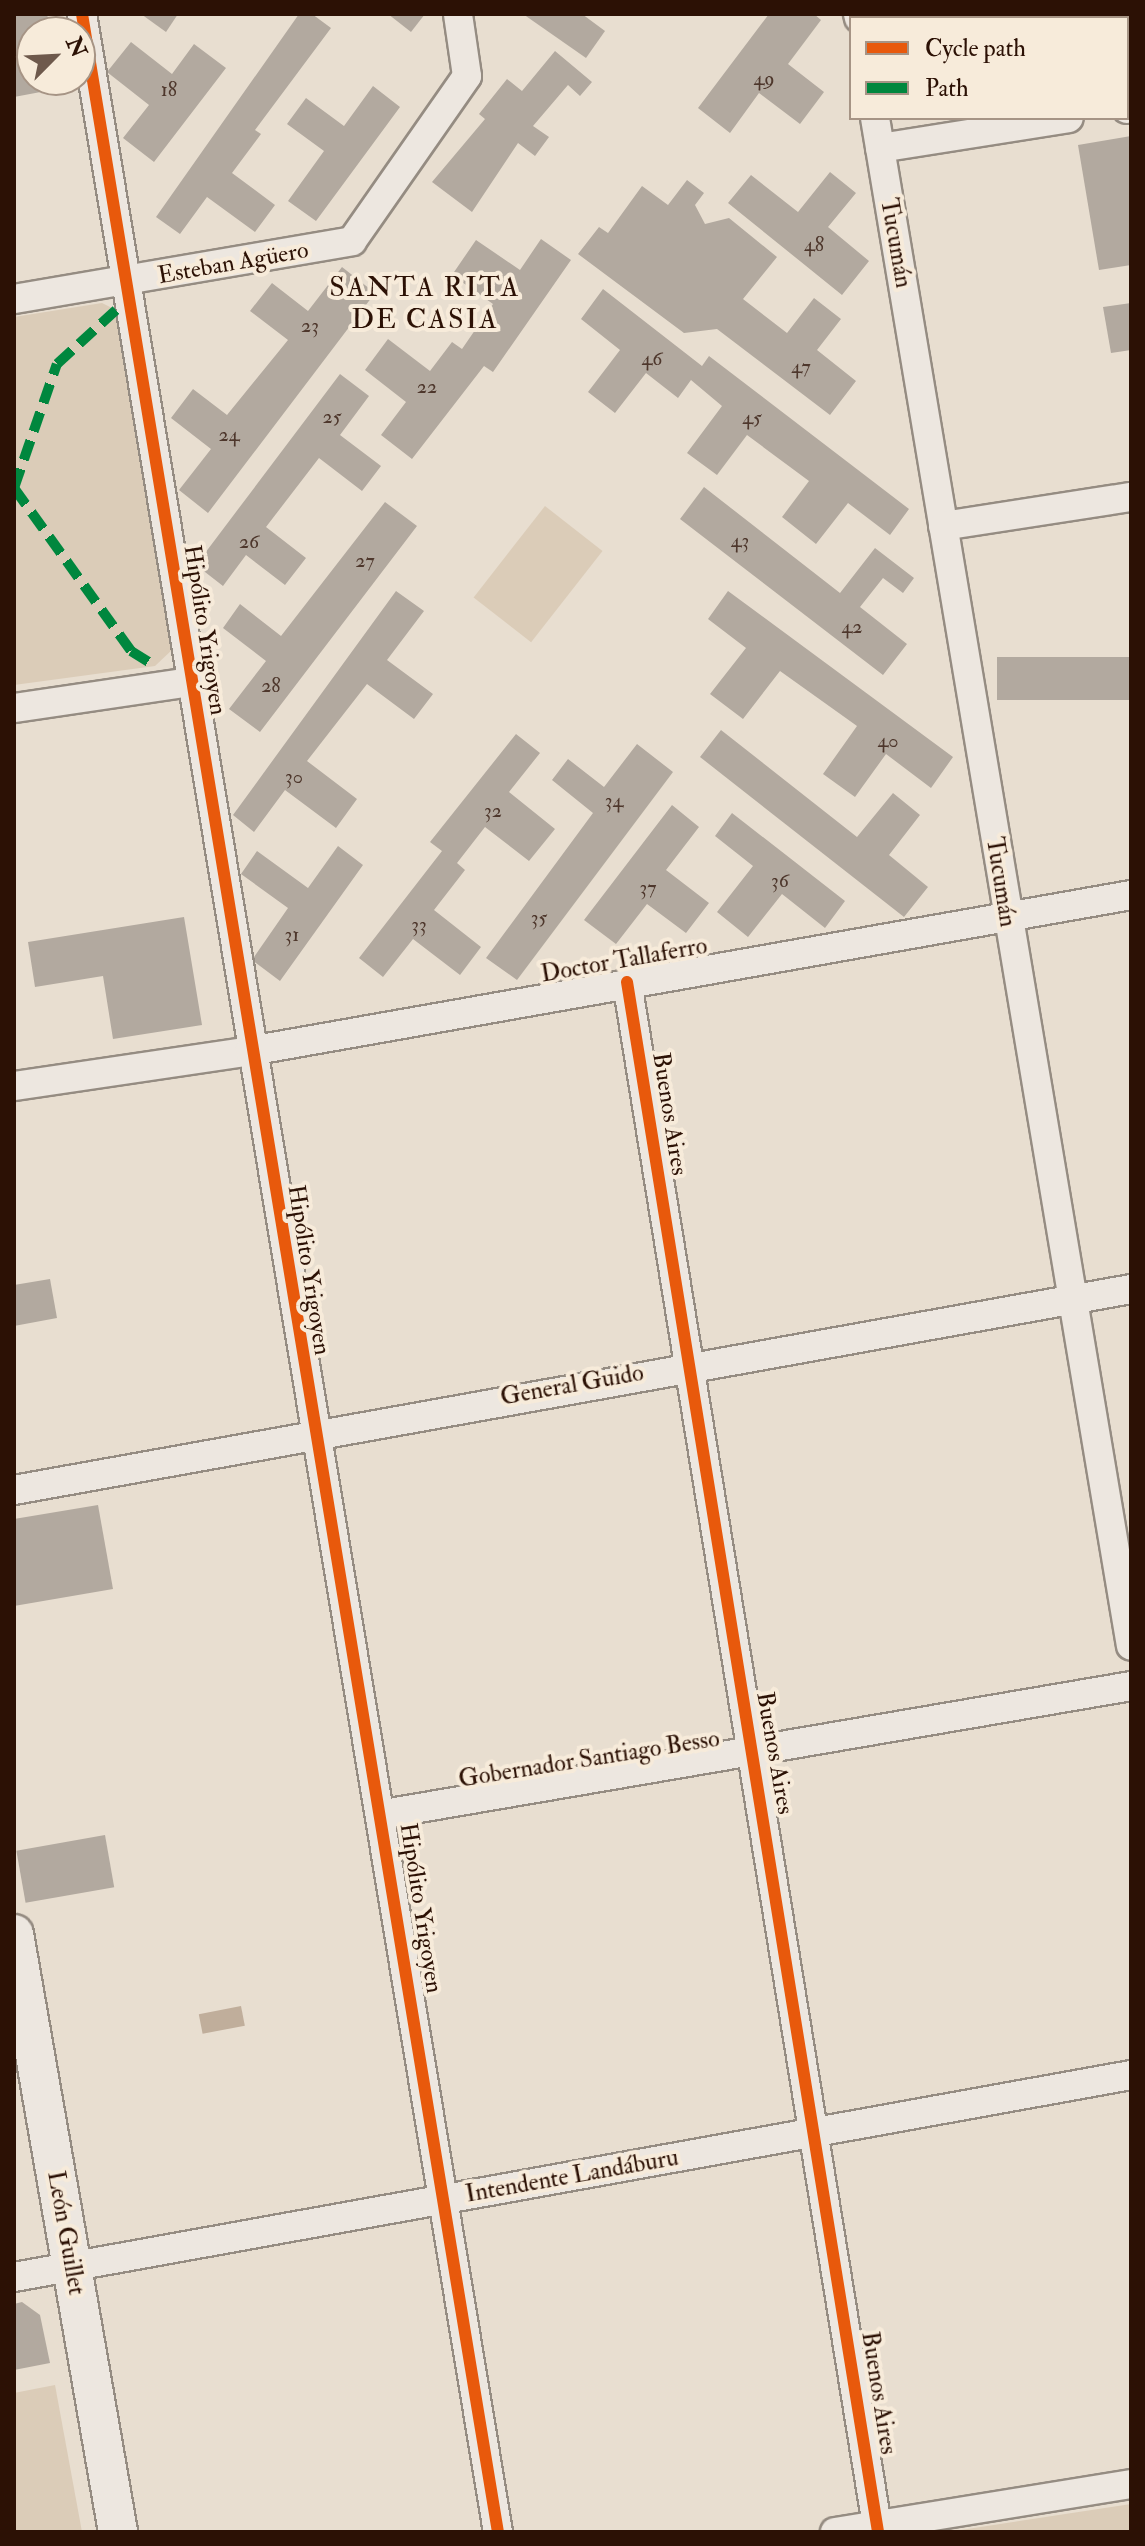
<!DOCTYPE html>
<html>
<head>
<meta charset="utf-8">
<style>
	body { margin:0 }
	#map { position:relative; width:1145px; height:2546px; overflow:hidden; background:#e8ded0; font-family:"IM FELL Double Pica",serif }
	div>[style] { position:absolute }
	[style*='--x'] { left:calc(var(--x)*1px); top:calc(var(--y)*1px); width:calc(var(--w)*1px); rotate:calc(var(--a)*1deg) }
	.green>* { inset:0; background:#dbccb8; transform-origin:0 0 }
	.water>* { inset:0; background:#c0ae9b; transform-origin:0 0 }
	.building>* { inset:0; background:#b2a99f; transform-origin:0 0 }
	.roads { filter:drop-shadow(2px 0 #958c82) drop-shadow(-2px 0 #958c82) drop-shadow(0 2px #958c82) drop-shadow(0 -2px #958c82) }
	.street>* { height:28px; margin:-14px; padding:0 14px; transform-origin:14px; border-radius:14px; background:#ede7e0 }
	.secondary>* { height:38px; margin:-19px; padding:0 19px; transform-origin:19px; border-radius:19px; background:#ede7e0 }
	.quiet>* { height:10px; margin-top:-5px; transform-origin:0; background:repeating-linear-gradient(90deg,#00873e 0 20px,transparent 0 30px) }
	.cycleway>* { height:12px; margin:-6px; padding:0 6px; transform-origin:6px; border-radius:6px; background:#e8590c }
	span { translate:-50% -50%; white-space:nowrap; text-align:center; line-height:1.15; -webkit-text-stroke:8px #f7ebda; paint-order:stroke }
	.number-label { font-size:20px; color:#4e372c }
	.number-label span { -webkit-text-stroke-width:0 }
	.street-label { font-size:24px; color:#2c1105 }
	.quarter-label { font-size:28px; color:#2c1105; letter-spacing:2px }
	.frame { position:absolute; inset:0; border:16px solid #2c1105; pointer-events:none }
	.legend { position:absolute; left:849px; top:16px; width:280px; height:104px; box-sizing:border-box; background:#f7ebda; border:2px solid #a69485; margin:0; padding:10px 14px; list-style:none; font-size:24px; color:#2c1105 }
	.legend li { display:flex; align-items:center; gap:16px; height:40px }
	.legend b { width:40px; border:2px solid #a69485 }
	.north { position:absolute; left:16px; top:16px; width:80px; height:80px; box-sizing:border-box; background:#f7ebda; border:2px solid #a69485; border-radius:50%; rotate:66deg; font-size:22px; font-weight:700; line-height:32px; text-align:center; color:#2c1105 }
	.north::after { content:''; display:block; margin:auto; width:28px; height:36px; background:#6e594c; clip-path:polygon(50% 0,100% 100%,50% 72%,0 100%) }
</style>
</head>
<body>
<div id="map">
	<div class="green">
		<i style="clip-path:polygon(102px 303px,116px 310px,174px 648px,155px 666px,14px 685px,14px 317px)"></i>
		<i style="left:545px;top:506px;width:73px;height:116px;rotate:38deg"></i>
		<i style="clip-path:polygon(55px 2385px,82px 2532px,14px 2532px,14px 2393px)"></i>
		<i style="clip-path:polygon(1131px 2504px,1131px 2532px,948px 2532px)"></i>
	</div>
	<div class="water">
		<i style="left:241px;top:2006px;width:20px;height:43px;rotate:79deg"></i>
	</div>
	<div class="building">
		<i style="clip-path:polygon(14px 14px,47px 14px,51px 32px,32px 32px,32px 80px,60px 80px,62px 88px,14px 97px)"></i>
		<i style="clip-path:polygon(141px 14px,178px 14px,166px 32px)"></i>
		<i style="clip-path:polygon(299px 14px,312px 14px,331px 28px,255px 130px,261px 134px,232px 173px,275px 205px,255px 232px,207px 197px,180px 234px,156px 217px)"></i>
		<i style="clip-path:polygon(388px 14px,425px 14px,411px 32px)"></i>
		<i style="clip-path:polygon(523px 14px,582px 14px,605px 31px,586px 58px)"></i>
		<i style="clip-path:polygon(769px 14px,814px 14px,821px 20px,788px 64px,824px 92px,800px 124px,759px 93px,730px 133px,698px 108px)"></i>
		<i style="clip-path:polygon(897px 14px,958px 14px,963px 18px,902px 18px)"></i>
		<i style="clip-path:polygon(1045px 14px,1104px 14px,1109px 18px,1050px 18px)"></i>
		<i style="clip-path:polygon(1127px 31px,1131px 34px,1129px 77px,1127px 75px)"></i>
		<i style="clip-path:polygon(131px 42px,172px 74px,194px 44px,226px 68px,154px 162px,123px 138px,149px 105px,107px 72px)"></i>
		<i style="clip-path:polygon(555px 51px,592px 82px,580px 96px,568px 85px,533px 126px,549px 137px,535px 156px,518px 143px,472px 212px,432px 182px,485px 119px,479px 114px,507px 79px,522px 91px)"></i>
		<i style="clip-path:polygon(373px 86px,400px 107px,316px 221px,288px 201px,324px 151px,287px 124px,306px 98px,344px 126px)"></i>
		<i style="clip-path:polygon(1131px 136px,1131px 265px,1099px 270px,1078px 145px)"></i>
		<i style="clip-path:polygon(830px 172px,856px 193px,828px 227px,869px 261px,842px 295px,728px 203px,751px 175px,798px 212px)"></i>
		<i style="clip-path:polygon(687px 180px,704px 193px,695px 205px,705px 224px,729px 218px,777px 257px,743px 299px,787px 333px,814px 298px,841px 319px,817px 350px,856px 381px,830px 415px,717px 329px,684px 333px,578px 254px,599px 227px,608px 233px,642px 186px,668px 205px)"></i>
		<i style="clip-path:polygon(541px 239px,571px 260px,493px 372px,484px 366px,412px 459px,381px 435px,406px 402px,365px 370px,388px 339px,430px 371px,452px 342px,462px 349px,493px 304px,452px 275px,476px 240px,520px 270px)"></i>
		<i style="clip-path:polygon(342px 267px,375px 293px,208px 513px,179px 490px,211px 449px,171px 418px,193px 389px,227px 415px,288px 340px,250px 311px,272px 283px,308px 311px)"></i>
		<i style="clip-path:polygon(603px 289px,702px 366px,709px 356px,909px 509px,890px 535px,848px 503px,816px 544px,782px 517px,809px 481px,747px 435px,717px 475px,687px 453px,722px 406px,691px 380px,678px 398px,646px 373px,615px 413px,588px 392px,620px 350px,581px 319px)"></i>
		<i style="clip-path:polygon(1131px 303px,1131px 350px,1111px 353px,1103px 307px)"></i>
		<i style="clip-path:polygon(340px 374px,369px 396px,340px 435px,381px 466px,362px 491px,319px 458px,266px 527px,306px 558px,285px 585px,246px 555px,223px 586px,196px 565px)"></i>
		<i style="clip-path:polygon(704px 487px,840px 593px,875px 548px,914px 578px,903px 593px,883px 578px,860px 607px,907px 644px,883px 675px,680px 519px)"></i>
		<i style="clip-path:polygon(385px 502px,417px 526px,260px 732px,229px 709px,266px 661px,223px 628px,240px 604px,281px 636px)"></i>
		<i style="clip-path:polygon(396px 591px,424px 611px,387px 660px,433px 694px,414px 719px,367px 684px,307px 761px,357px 799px,336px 828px,285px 790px,254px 832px,233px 815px)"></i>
		<i style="clip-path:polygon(728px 591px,953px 757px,931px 788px,886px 754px,855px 797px,823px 774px,857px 726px,780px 671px,743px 719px,710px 694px,746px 648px,708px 619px)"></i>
		<i style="left:1131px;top:657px;width:43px;height:134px;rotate:90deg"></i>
		<i style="clip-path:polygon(721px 730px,857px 837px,893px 793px,920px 815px,889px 855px,928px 887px,904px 917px,700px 757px)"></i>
		<i style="clip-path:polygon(516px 734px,540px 753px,509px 792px,555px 829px,529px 861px,485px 827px,457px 863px,465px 870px,434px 910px,481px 947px,460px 975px,413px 939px,383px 977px,359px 958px,442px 851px,430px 842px)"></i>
		<i style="clip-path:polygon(637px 744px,673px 772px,517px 980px,486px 958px,593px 813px,552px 780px,568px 759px,604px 787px)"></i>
		<i style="clip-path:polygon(672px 805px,699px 827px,666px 870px,709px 903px,686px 933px,647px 904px,616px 944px,584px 920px)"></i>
		<i style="clip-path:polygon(732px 813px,845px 901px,825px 928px,782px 894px,748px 937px,717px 912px,753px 866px,715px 836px)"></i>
		<i style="clip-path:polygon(338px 846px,363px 865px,280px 981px,252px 960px,288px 908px,241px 874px,257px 851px,308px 888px)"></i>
		<i style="clip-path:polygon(184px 917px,202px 1025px,113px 1039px,103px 976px,35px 987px,28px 942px)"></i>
		<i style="clip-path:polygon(50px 1279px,57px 1318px,14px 1326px,14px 1285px)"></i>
		<i style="clip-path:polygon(98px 1505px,113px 1589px,14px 1606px,14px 1519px)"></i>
		<i style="left:105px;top:1835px;width:53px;height:90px;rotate:80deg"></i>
		<i style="clip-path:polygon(22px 2302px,40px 2315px,50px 2363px,14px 2370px,14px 2304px)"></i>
	</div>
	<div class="roads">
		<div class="street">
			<i style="--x:82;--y:14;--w:2552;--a:80.62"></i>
			<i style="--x:858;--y:14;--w:4;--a:76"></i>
			<i style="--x:1127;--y:109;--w:4;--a:-14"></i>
			<i style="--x:875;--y:118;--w:1549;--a:80.49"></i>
			<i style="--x:880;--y:148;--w:191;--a:-9"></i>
			<i style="--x:14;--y:299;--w:343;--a:-9.7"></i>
			<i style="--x:352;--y:241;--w:201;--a:-55.1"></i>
			<i style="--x:467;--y:76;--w:63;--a:-98.3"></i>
			<i style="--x:943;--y:526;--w:190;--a:-8.8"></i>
			<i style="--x:14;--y:708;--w:179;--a:-8.4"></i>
			<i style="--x:627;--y:982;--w:1570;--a:80.8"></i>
			<i style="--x:14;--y:1086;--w:239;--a:-8.4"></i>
			<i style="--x:250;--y:1051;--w:895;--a:-10.04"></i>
			<i style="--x:14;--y:1490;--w:1135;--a:-10.2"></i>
			<i style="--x:384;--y:1814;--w:758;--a:-9.72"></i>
			<i style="--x:14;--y:2277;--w:1135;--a:-10.25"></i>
			<i style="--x:835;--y:2532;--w:300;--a:-9.2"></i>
		</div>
		<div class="secondary">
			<i style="--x:14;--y:1934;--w:607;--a:80.13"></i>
		</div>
	</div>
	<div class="quiet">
		<i style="--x:14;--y:488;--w:201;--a:54.3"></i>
		<i style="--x:131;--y:651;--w:28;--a:32"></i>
		<i style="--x:14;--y:488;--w:131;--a:-70.9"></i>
		<i style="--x:57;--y:364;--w:80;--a:-42.5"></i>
	</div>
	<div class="cycleway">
		<i style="--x:82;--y:14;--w:2552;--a:80.62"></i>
		<i style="--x:627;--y:982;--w:1570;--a:80.8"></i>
	</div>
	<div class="number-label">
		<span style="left:764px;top:78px">49</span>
		<span style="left:169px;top:89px">18</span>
		<span style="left:814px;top:244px">48</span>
		<span style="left:310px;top:325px">23</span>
		<span style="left:652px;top:358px">46</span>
		<span style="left:801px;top:366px">47</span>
		<span style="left:427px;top:386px">22</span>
		<span style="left:332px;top:416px">25</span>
		<span style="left:752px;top:417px">45</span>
		<span style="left:229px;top:434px">24</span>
		<span style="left:740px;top:540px">43</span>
		<span style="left:249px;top:541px">26</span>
		<span style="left:365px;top:560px">27</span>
		<span style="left:852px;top:626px">42</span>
		<span style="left:271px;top:685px">28</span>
		<span style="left:888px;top:740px">40</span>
		<span style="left:294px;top:776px">30</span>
		<span style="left:614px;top:800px">34</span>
		<span style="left:493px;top:810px">32</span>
		<span style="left:780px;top:880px">36</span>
		<span style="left:648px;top:887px">37</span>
		<span style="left:539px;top:917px">35</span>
		<span style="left:419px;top:924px">33</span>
		<span style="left:292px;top:934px">31</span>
	</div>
	<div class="street-label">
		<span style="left:896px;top:243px;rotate:80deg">Tucumán</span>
		<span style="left:233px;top:263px;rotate:-10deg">Esteban Agüero</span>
		<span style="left:205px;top:630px;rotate:81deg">Hipólito Yrigoyen</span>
		<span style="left:1001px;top:882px;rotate:81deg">Tucumán</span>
		<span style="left:624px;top:960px;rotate:-10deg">Doctor Tallaferro</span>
		<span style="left:670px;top:1114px;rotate:81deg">Buenos Aires</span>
		<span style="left:309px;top:1270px;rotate:81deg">Hipólito Yrigoyen</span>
		<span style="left:572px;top:1385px;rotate:-10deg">General Guido</span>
		<span style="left:775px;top:1753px;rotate:80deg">Buenos Aires</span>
		<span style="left:589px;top:1759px;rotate:-9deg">Gobernador Santiago Besso</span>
		<span style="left:421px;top:1908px;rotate:81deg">Hipólito Yrigoyen</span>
		<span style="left:572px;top:2176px;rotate:-10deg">Intendente Landáburu</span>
		<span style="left:66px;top:2233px;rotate:80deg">León Guillet</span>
		<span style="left:879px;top:2393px;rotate:81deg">Buenos Aires</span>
	</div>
	<div class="quarter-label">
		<span style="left:425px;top:304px">SANTA RITA<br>DE CASIA</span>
	</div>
	<div class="frame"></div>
	<ul class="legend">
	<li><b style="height:10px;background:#e8590c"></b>Cycle path</li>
	<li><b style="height:10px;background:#00873e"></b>Path</li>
	</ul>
	<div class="north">N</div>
</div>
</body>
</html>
